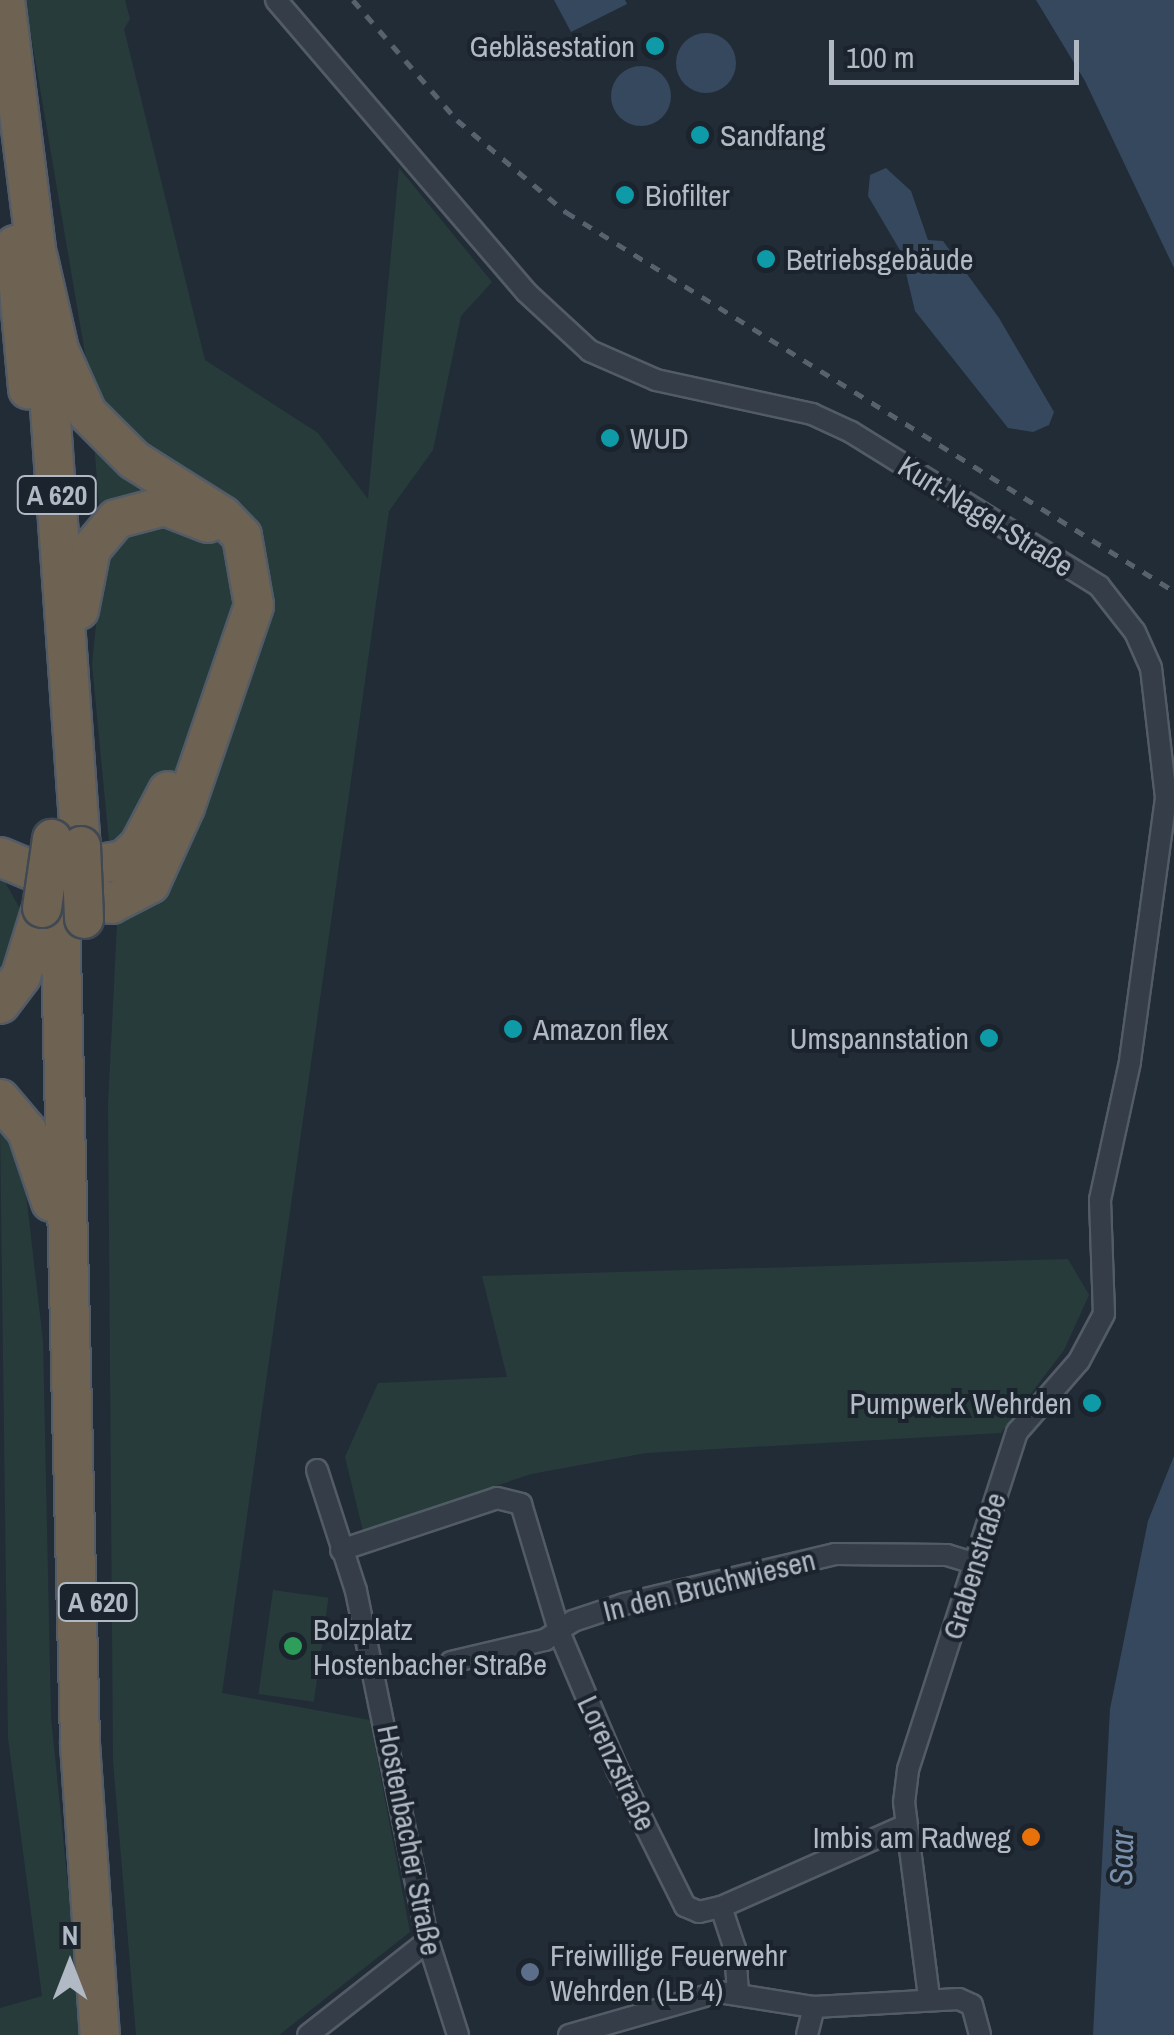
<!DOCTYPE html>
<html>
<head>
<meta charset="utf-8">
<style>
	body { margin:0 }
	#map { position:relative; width:1174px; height:2035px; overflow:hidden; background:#222c37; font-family:"Archivo Narrow",sans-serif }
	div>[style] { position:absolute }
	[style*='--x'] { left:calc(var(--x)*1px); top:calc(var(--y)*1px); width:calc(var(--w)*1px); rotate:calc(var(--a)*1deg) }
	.green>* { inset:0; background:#273b3b; transform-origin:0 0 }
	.water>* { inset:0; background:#36485e }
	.round { border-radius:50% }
	.roads { filter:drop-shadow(2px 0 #535c66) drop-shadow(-2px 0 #535c66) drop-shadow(0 2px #535c66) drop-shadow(0 -2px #535c66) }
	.minor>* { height:20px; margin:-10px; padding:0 10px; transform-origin:10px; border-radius:10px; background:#353e48 }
	.motorway>* { height:38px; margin:-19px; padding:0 19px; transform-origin:19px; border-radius:19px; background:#6e6253 }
	.rail>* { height:5px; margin-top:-2.5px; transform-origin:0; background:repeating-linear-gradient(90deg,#57626f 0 10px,transparent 0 20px) }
	.bridges { filter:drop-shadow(2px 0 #404953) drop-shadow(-2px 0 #404953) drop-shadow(0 2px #404953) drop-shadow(0 -2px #404953) }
	.motorway-bridge>* { height:38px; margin:-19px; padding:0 19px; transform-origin:19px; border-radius:19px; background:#6e6253 }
	.dots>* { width:28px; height:28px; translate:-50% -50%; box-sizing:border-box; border:5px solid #1b232d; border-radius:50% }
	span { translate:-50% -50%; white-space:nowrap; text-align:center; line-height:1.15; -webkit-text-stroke:8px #1b232d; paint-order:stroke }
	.shield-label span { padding:2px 8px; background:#1b232d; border:2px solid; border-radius:8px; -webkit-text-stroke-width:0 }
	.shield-label { font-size:28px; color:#b0b9c4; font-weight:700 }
	.poi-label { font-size:30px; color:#b0b9c4 }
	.right { translate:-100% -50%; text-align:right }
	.left { translate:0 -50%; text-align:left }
	.street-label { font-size:30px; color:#b0b9c4 }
	.water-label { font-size:32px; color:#7990ab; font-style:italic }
	.north { position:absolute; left:20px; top:1915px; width:100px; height:100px; -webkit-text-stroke:8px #1b232d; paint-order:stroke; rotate:0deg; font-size:28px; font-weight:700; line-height:40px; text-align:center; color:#b0b9c4 }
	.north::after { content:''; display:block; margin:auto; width:35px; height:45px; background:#b0b9c4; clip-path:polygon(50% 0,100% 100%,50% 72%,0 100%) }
	.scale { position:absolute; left:829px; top:40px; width:250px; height:45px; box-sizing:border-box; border:5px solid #b0b9c4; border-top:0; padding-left:12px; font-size:30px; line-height:35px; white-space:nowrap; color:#b0b9c4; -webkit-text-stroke:8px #1b232d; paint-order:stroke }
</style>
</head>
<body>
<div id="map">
	<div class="green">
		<i style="clip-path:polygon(25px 0,125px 0,130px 19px,124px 29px,205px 360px,318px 433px,368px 499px,399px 168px,492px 282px,461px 316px,433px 450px,389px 511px,222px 1693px,370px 1720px,410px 1932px,279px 2035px,136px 2035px,113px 1761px,108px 1104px,117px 925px,92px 664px,103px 557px,89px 377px)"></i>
		<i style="clip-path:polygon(0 873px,23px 914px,0 976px)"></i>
		<i style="clip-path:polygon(0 1125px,22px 1159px,43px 1341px,51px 1717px,83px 2035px,0 2035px,0 2008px,42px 1996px,8px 1738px)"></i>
		<i style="clip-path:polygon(1068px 1259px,1089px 1295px,1064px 1350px,1001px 1433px,646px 1453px,531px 1474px,363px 1531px,345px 1457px,378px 1383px,507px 1377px,482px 1276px)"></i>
		<i style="left:273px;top:1590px;width:56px;height:105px;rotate:8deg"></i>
	</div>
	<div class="water">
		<i style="clip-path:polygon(554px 0,625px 0,627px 4px,571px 32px)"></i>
		<i style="clip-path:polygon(1036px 0,1174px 0,1174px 268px,1085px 81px)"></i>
		<i class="round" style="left:676px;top:33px;width:60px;height:60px"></i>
		<i class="round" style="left:611px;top:66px;width:60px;height:60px"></i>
		<i style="clip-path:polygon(886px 168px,911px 191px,928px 240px,943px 241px,999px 318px,1054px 412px,1049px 425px,1033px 432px,1008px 428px,915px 311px,901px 252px,868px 196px,870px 175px)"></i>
		<i style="clip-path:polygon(1174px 1456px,1174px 2035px,1093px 2035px,1110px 1709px,1148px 1521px)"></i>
	</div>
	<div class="roads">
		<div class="minor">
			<i style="--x:276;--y:0;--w:384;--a:49.4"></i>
			<i style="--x:526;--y:292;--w:87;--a:42.7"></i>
			<i style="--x:590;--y:351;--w:72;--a:23.7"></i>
			<i style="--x:656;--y:380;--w:160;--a:12.3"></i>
			<i style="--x:812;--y:414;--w:43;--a:24.8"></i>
			<i style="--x:851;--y:432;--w:292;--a:31.8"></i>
			<i style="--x:1099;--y:586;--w:58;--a:52"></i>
			<i style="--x:1135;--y:632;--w:39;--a:66"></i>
			<i style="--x:1151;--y:668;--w:131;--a:83.4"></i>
			<i style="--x:1166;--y:798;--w:266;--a:97.8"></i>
			<i style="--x:1130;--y:1062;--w:141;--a:102.3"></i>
			<i style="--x:1100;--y:1200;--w:114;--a:88"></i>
			<i style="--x:1104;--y:1314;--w:53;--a:118"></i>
			<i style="--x:1079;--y:1361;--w:94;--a:131.1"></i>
			<i style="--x:1017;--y:1432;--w:355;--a:107.9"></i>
			<i style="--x:908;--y:1770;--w:32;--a:97"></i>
			<i style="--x:904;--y:1802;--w:198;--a:82.7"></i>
			<i style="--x:317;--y:1470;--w:127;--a:72.1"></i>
			<i style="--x:356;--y:1591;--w:357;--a:78.4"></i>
			<i style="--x:428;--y:1941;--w:99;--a:72.3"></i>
			<i style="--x:341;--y:1550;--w:164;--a:-18.4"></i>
			<i style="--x:497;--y:1498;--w:25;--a:14"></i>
			<i style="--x:521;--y:1504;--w:136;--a:73.3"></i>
			<i style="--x:560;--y:1634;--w:147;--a:67.1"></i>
			<i style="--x:617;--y:1769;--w:153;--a:63.6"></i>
			<i style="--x:685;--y:1906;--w:15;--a:23"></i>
			<i style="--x:699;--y:1912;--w:23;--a:-13"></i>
			<i style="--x:721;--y:1907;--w:44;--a:71.6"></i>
			<i style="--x:735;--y:1949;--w:44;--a:86.1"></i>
			<i style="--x:451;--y:1662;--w:97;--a:-13.2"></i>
			<i style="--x:545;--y:1640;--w:34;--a:-34"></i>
			<i style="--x:573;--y:1621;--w:54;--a:-18.4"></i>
			<i style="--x:624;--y:1604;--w:217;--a:-13.3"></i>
			<i style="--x:835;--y:1554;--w:112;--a:0.5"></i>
			<i style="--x:947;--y:1555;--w:30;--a:17"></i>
			<i style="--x:721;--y:1907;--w:202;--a:-23.9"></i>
			<i style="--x:308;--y:2035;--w:152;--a:-38.1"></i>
			<i style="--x:569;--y:2035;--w:156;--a:-16"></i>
			<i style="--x:719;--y:1992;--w:96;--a:9"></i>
			<i style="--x:814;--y:2007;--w:145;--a:-3.2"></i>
			<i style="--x:959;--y:1999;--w:14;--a:25"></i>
			<i style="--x:972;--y:2005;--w:31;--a:75"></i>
			<i style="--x:807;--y:2035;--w:29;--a:-76"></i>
		</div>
		<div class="motorway">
			<i style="--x:5;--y:0;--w:282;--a:82.9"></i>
			<i style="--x:15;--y:245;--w:145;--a:84.8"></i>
			<i style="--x:46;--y:350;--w:497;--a:86"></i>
			<i style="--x:79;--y:610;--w:62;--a:-78.9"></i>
			<i style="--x:91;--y:549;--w:39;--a:-50"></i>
			<i style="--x:116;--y:519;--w:51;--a:-14.9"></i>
			<i style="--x:165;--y:506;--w:46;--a:21.6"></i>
			<i style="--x:49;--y:856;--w:47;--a:11.1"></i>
			<i style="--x:95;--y:865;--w:29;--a:-10"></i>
			<i style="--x:124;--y:860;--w:21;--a:-43"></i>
			<i style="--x:139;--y:846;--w:62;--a:-62.2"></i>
			<i style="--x:0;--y:857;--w:121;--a:22.9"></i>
			<i style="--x:111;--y:904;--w:44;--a:-27.1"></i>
			<i style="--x:150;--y:884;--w:85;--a:-65.6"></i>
			<i style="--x:185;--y:807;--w:213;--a:-71.1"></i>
			<i style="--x:254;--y:605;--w:70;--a:-99.9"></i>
			<i style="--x:242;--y:536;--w:28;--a:-134"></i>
			<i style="--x:223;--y:516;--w:105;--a:-147.8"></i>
			<i style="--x:134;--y:460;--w:66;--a:-135"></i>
			<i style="--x:87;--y:413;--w:69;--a:-114"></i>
			<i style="--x:59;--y:350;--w:94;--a:-102.9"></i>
			<i style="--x:60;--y:912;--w:832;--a:88.62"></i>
			<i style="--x:80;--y:1744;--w:292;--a:86.1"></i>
			<i style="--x:0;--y:1004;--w:35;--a:-53"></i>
			<i style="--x:21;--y:976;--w:71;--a:-72.8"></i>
			<i style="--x:0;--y:1099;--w:42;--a:49.8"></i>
			<i style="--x:27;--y:1131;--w:75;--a:71.3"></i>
		</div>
	</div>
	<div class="rail">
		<i style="--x:353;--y:0;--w:159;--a:49.1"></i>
		<i style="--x:457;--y:120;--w:143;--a:40.2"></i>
		<i style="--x:566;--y:212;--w:716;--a:31.94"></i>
	</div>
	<div class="bridges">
		<div class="motorway-bridge">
			<i style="--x:81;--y:846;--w:73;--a:87.6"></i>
			<i style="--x:42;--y:908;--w:70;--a:-81.8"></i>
		</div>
	</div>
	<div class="dots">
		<i style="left:655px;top:46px;background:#0f9aa8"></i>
		<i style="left:700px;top:135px;background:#0f9aa8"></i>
		<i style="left:625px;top:195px;background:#0f9aa8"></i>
		<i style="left:766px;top:259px;background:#0f9aa8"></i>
		<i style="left:610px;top:438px;background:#0f9aa8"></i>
		<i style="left:513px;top:1029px;background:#0f9aa8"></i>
		<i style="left:989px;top:1038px;background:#0f9aa8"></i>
		<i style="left:1092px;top:1403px;background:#0f9aa8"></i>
		<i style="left:293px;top:1646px;background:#2e9e5b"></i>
		<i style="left:1031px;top:1837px;background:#e8710a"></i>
		<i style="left:530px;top:1972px;background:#5c6f8a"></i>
	</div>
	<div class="shield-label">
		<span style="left:57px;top:495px">A 620</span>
		<span style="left:98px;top:1602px">A 620</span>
	</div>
	<div class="poi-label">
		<span class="right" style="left:635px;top:46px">Gebläsestation</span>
		<span class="left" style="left:720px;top:135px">Sandfang</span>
		<span class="left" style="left:645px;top:195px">Biofilter</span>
		<span class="left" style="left:786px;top:259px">Betriebsgebäude</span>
		<span class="left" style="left:630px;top:438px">WUD</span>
		<span class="left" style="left:533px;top:1029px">Amazon flex</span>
		<span class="right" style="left:969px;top:1038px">Umspannstation</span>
		<span class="right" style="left:1072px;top:1403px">Pumpwerk Wehrden</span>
		<span class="left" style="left:313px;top:1646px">Bolzplatz<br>Hostenbacher Straße</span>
		<span class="right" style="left:1011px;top:1837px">Imbis am Radweg</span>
		<span class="left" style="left:550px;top:1972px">Freiwillige Feuerwehr<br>Wehrden (LB 4)</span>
	</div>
	<div class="street-label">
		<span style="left:986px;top:516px;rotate:32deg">Kurt-Nagel-Straße</span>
		<span style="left:974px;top:1566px;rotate:-73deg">Grabenstraße</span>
		<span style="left:709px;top:1585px;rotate:-14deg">In den Bruchwiesen</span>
		<span style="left:617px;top:1763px;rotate:65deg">Lorenzstraße</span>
		<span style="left:410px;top:1840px;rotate:79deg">Hostenbacher Straße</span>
	</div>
	<div class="water-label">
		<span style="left:1122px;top:1858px;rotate:-89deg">Saar</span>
	</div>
	<div class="north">N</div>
	<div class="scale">100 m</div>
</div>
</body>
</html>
